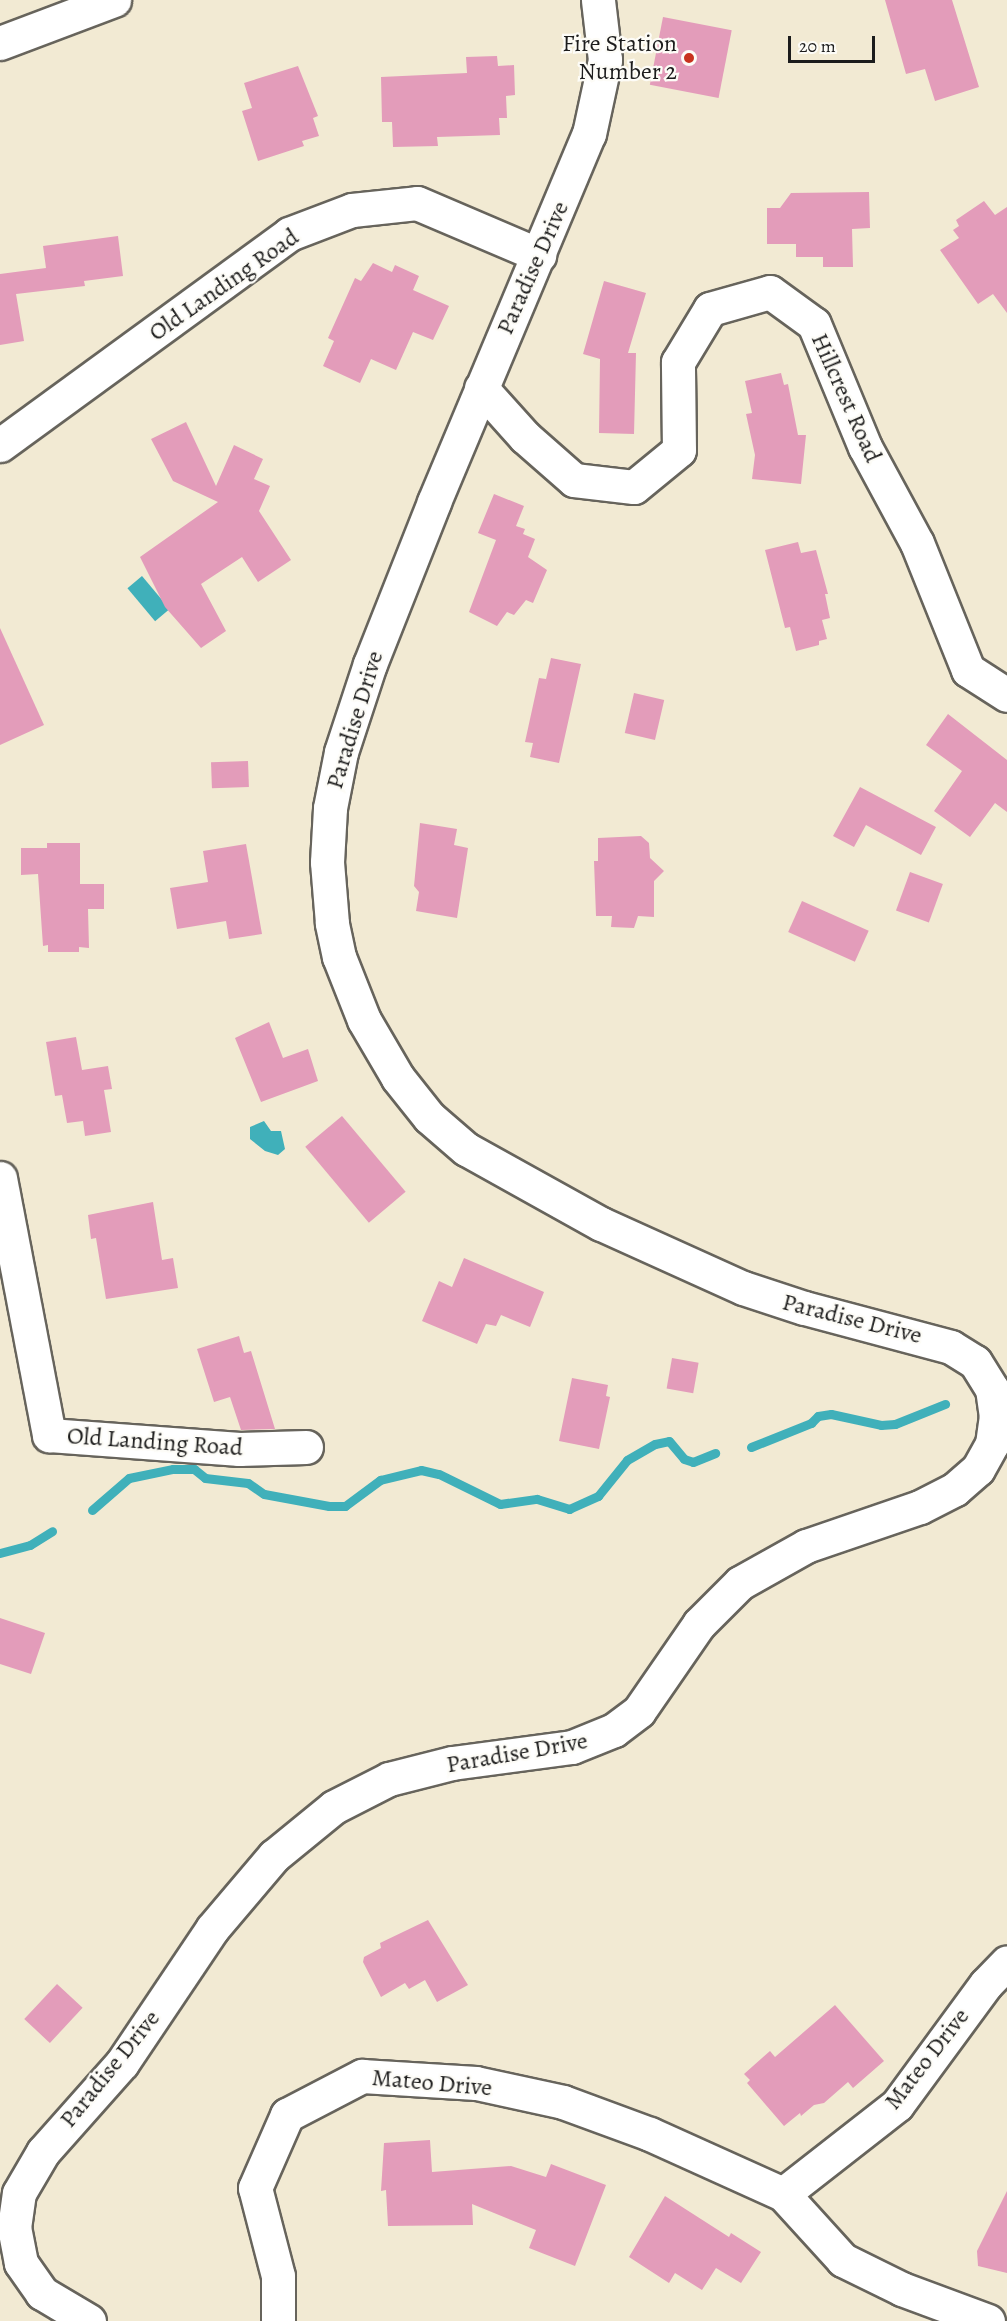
<!DOCTYPE html>
<html>
<head>
<meta charset="utf-8">
<style>
	body { margin:0 }
	#map { position:relative; width:1007px; height:2321px; overflow:hidden; background:#f2ead3; font-family:Alegreya,serif }
	div>[style] { position:absolute }
	[style*='--x'] { left:calc(var(--x)*1px); top:calc(var(--y)*1px); width:calc(var(--w)*1px); rotate:calc(var(--a)*1deg) }
	.water>* { inset:0; background:#40b0ba; transform-origin:0 0 }
	.stream>* { height:9px; margin:-4.5px; padding:0 4.5px; transform-origin:4.5px; border-radius:4.5px; background:#40b0ba }
	.building>* { inset:0; background:#e39cba; transform-origin:0 0 }
	.roads { filter:drop-shadow(2px 0 #67645c) drop-shadow(-2px 0 #67645c) drop-shadow(0 2px #67645c) drop-shadow(0 -2px #67645c) }
	.minor>* { height:33px; margin:-16.5px; padding:0 16.5px; transform-origin:16.5px; border-radius:16.5px; background:#fff }
	.dots>* { width:16px; height:16px; translate:-50% -50%; box-sizing:border-box; border:3px solid #fdfcf7; border-radius:50% }
	span { translate:-50% -50%; white-space:nowrap; text-align:center; line-height:1.15; -webkit-text-stroke:4.5px #fdfcf7; paint-order:stroke }
	.poi-label { font-size:24px; color:#1c1c1c }
	.right { translate:-100% -50%; text-align:right }
	.street-label { font-size:24px; color:#1c1c1c }
	.scale { position:absolute; left:788px; top:36px; width:87px; height:27px; box-sizing:border-box; border:3px solid #1c1c1c; border-top:0; padding-left:8px; font-size:18px; line-height:21px; white-space:nowrap; color:#1c1c1c; -webkit-text-stroke:4px #fdfcf7; paint-order:stroke }
</style>
</head>
<body>
<div id="map">
	<div class="water">
		<i style="left:142px;top:576px;width:43px;height:19px;rotate:50deg"></i>
		<i style="clip-path:polygon(264px 1121px,271px 1131px,281px 1131px,285px 1149px,278px 1155px,265px 1151px,250px 1139px,250px 1127px)"></i>
	</div>
	<div class="stream">
		<i style="--x:751;--y:1447;--w:65;--a:-21.8"></i>
		<i style="--x:811;--y:1423;--w:10;--a:-45"></i>
		<i style="--x:818;--y:1416;--w:13;--a:-9"></i>
		<i style="--x:831;--y:1414;--w:51;--a:12.4"></i>
		<i style="--x:881;--y:1425;--w:14;--a:-4"></i>
		<i style="--x:895;--y:1424;--w:54;--a:-21.8"></i>
		<i style="--x:92;--y:1510;--w:49;--a:-40.9"></i>
		<i style="--x:129;--y:1478;--w:45;--a:-11.6"></i>
		<i style="--x:173;--y:1469;--w:21;--a:0"></i>
		<i style="--x:194;--y:1469;--w:14;--a:39"></i>
		<i style="--x:205;--y:1478;--w:43;--a:6.6"></i>
		<i style="--x:248;--y:1483;--w:19;--a:35"></i>
		<i style="--x:264;--y:1494;--w:66;--a:10.5"></i>
		<i style="--x:329;--y:1506;--w:16;--a:0"></i>
		<i style="--x:345;--y:1506;--w:44;--a:-36.6"></i>
		<i style="--x:380;--y:1480;--w:42;--a:-13.7"></i>
		<i style="--x:421;--y:1470;--w:18;--a:13"></i>
		<i style="--x:439;--y:1474;--w:68;--a:26.2"></i>
		<i style="--x:500;--y:1504;--w:37;--a:-8"></i>
		<i style="--x:537;--y:1499;--w:34;--a:17"></i>
		<i style="--x:569;--y:1509;--w:32;--a:-24"></i>
		<i style="--x:598;--y:1496;--w:46;--a:-51.1"></i>
		<i style="--x:627;--y:1460;--w:32;--a:-30"></i>
		<i style="--x:655;--y:1444;--w:14;--a:-12"></i>
		<i style="--x:669;--y:1441;--w:23;--a:50"></i>
		<i style="--x:684;--y:1459;--w:9;--a:18"></i>
		<i style="--x:693;--y:1462;--w:24;--a:-22"></i>
		<i style="--x:0;--y:1553;--w:31;--a:-15"></i>
		<i style="--x:30;--y:1545;--w:26;--a:-32"></i>
	</div>
	<div class="building">
		<i style="clip-path:polygon(885px 0,952px 0,979px 87px,935px 101px,925px 69px,906px 74px)"></i>
		<i style="left:663px;top:17px;width:70px;height:69px;rotate:11deg"></i>
		<i style="clip-path:polygon(497px 56px,498px 66px,514px 65px,515px 95px,506px 96px,507px 118px,499px 118px,500px 135px,437px 137px,438px 146px,393px 147px,392px 122px,382px 122px,381px 77px,467px 73px,466px 57px)"></i>
		<i style="clip-path:polygon(298px 66px,318px 116px,313px 118px,319px 136px,302px 141px,304px 146px,258px 161px,242px 111px,252px 108px,244px 83px)"></i>
		<i style="clip-path:polygon(869px 192px,870px 228px,852px 229px,853px 267px,823px 267px,823px 257px,796px 257px,796px 244px,767px 244px,767px 208px,780px 208px,791px 193px)"></i>
		<i style="clip-path:polygon(984px 201px,995px 215px,1007px 207px,1007px 313px,993px 294px,978px 304px,940px 250px,959px 238px,953px 230px,959px 226px,956px 220px)"></i>
		<i style="clip-path:polygon(118px 236px,123px 276px,84px 281px,85px 286px,16px 294px,24px 341px,0 345px,0 274px,46px 268px,43px 246px)"></i>
		<i style="clip-path:polygon(373px 263px,392px 272px,395px 265px,419px 276px,413px 290px,449px 306px,433px 340px,413px 332px,396px 370px,371px 359px,360px 383px,323px 366px,334px 341px,328px 338px,355px 278px,361px 281px)"></i>
		<i style="clip-path:polygon(604px 281px,646px 293px,628px 353px,636px 353px,634px 434px,599px 433px,600px 359px,583px 354px)"></i>
		<i style="clip-path:polygon(781px 373px,784px 385px,788px 384px,798px 435px,806px 435px,801px 484px,752px 479px,755px 455px,746px 414px,752px 413px,745px 381px)"></i>
		<i style="clip-path:polygon(186px 422px,216px 486px,234px 445px,263px 459px,254px 479px,270px 486px,259px 511px,291px 560px,258px 582px,242px 557px,201px 584px,226px 631px,201px 648px,165px 607px,140px 557px,218px 502px,173px 481px,151px 439px)"></i>
		<i style="clip-path:polygon(494px 494px,524px 506px,516px 526px,525px 529px,523px 534px,535px 539px,528px 557px,547px 570px,533px 603px,526px 600px,514px 615px,507px 612px,497px 626px,469px 612px,496px 540px,478px 533px)"></i>
		<i style="clip-path:polygon(798px 542px,801px 553px,816px 550px,828px 594px,825px 594px,830px 618px,822px 620px,827px 639px,819px 641px,819px 645px,796px 651px,790px 627px,785px 628px,765px 550px)"></i>
		<i style="clip-path:polygon(0 628px,44px 725px,0 745px)"></i>
		<i style="clip-path:polygon(551px 658px,581px 664px,559px 763px,530px 757px,533px 743px,525px 742px,539px 678px,546px 679px)"></i>
		<i style="left:634px;top:693px;width:31px;height:41px;rotate:13deg"></i>
		<i style="clip-path:polygon(948px 714px,1007px 760px,1007px 812px,995px 803px,970px 837px,934px 811px,962px 771px,926px 745px)"></i>
		<i style="left:248px;top:761px;width:26px;height:37px;rotate:88deg"></i>
		<i style="clip-path:polygon(860px 787px,936px 827px,921px 855px,866px 825px,854px 847px,833px 836px)"></i>
		<i style="clip-path:polygon(420px 823px,457px 829px,454px 845px,468px 848px,457px 918px,416px 911px,419px 892px,414px 886px)"></i>
		<i style="clip-path:polygon(641px 836px,649px 843px,650px 858px,664px 871px,654px 881px,654px 917px,638px 916px,634px 928px,611px 927px,612px 916px,596px 916px,594px 861px,598px 861px,598px 838px)"></i>
		<i style="clip-path:polygon(47px 843px,80px 843px,80px 884px,104px 884px,104px 909px,88px 909px,89px 948px,79px 947px,79px 952px,48px 952px,48px 945px,43px 946px,38px 874px,21px 875px,21px 848px,47px 848px)"></i>
		<i style="clip-path:polygon(246px 844px,262px 934px,229px 939px,226px 921px,177px 929px,170px 888px,208px 882px,203px 851px)"></i>
		<i style="left:910px;top:872px;width:35px;height:41px;rotate:20deg"></i>
		<i style="left:802px;top:901px;width:73px;height:34px;rotate:24deg"></i>
		<i style="clip-path:polygon(269px 1022px,283px 1058px,308px 1049px,318px 1081px,261px 1102px,235px 1038px)"></i>
		<i style="clip-path:polygon(76px 1037px,82px 1070px,108px 1066px,112px 1089px,104px 1090px,111px 1132px,85px 1136px,83px 1121px,67px 1123px,62px 1095px,55px 1096px,46px 1042px)"></i>
		<i style="left:342px;top:1116px;width:99px;height:48px;rotate:50deg"></i>
		<i style="clip-path:polygon(153px 1202px,162px 1260px,173px 1258px,178px 1288px,106px 1299px,96px 1238px,91px 1239px,88px 1215px)"></i>
		<i style="clip-path:polygon(464px 1258px,544px 1292px,530px 1327px,501px 1315px,496px 1326px,486px 1324px,477px 1344px,422px 1321px,439px 1281px,452px 1287px)"></i>
		<i style="clip-path:polygon(239px 1336px,244px 1353px,251px 1351px,275px 1429px,241px 1430px,230px 1397px,214px 1402px,197px 1349px)"></i>
		<i style="left:672px;top:1358px;width:27px;height:31px;rotate:10deg"></i>
		<i style="clip-path:polygon(572px 1378px,608px 1385px,606px 1396px,610px 1397px,599px 1449px,559px 1441px)"></i>
		<i style="clip-path:polygon(0 1618px,45px 1633px,31px 1674px,0 1664px)"></i>
		<i style="clip-path:polygon(428px 1920px,468px 1985px,437px 2002px,425px 1980px,409px 1989px,405px 1983px,381px 1997px,363px 1962px,364px 1957px,381px 1948px,380px 1943px)"></i>
		<i style="left:57px;top:1984px;width:35px;height:48px;rotate:43deg"></i>
		<i style="clip-path:polygon(835px 2005px,884px 2061px,853px 2088px,848px 2082px,824px 2103px,814px 2105px,801px 2116px,800px 2113px,784px 2126px,747px 2083px,750px 2080px,744px 2074px,770px 2051px,775px 2057px)"></i>
		<i style="clip-path:polygon(430px 2140px,432px 2172px,511px 2166px,546px 2177px,551px 2164px,606px 2185px,575px 2266px,529px 2248px,536px 2230px,472px 2204px,473px 2225px,388px 2226px,386px 2190px,381px 2191px,384px 2143px)"></i>
		<i style="clip-path:polygon(1007px 2191px,1007px 2273px,978px 2266px,977px 2251px)"></i>
		<i style="clip-path:polygon(665px 2196px,729px 2237px,731px 2233px,761px 2252px,741px 2283px,716px 2268px,702px 2290px,675px 2273px,669px 2283px,629px 2257px)"></i>
	</div>
	<div class="roads">
		<div class="minor">
			<i style="--x:0;--y:43;--w:122;--a:-20.7"></i>
			<i style="--x:481;--y:388;--w:66;--a:48.1"></i>
			<i style="--x:525;--y:437;--w:65;--a:41.3"></i>
			<i style="--x:574;--y:480;--w:60;--a:6.7"></i>
			<i style="--x:634;--y:487;--w:58;--a:-39.4"></i>
			<i style="--x:679;--y:450;--w:88;--a:-90.7"></i>
			<i style="--x:678;--y:362;--w:62;--a:-58.9"></i>
			<i style="--x:710;--y:309;--w:62;--a:-15.8"></i>
			<i style="--x:770;--y:292;--w:54;--a:36"></i>
			<i style="--x:814;--y:324;--w:133;--a:67.5"></i>
			<i style="--x:865;--y:447;--w:109;--a:61.6"></i>
			<i style="--x:917;--y:543;--w:137;--a:68.1"></i>
			<i style="--x:968;--y:670;--w:46;--a:32.7"></i>
			<i style="--x:0;--y:445;--w:358;--a:-36.1"></i>
			<i style="--x:289;--y:234;--w:67;--a:-20.9"></i>
			<i style="--x:352;--y:210;--w:65;--a:-6.1"></i>
			<i style="--x:417;--y:203;--w:133;--a:23.1"></i>
			<i style="--x:0;--y:1178;--w:262;--a:79.2"></i>
			<i style="--x:49;--y:1435;--w:191;--a:4.2"></i>
			<i style="--x:239;--y:1449;--w:67;--a:-1.7"></i>
			<i style="--x:89;--y:2321;--w:55;--a:-149.2"></i>
			<i style="--x:42;--y:2293;--w:37;--a:-125"></i>
			<i style="--x:21;--y:2263;--w:36;--a:-101"></i>
			<i style="--x:14;--y:2228;--w:35;--a:-82"></i>
			<i style="--x:19;--y:2193;--w:48;--a:-59.7"></i>
			<i style="--x:43;--y:2152;--w:119;--a:-48.4"></i>
			<i style="--x:122;--y:2063;--w:161;--a:-56.1"></i>
			<i style="--x:212;--y:1929;--w:96;--a:-49.7"></i>
			<i style="--x:274;--y:1856;--w:77;--a:-39.2"></i>
			<i style="--x:334;--y:1807;--w:62;--a:-27"></i>
			<i style="--x:389;--y:1779;--w:65;--a:-14.3"></i>
			<i style="--x:452;--y:1763;--w:121;--a:-7.6"></i>
			<i style="--x:572;--y:1747;--w:45;--a:-22"></i>
			<i style="--x:614;--y:1730;--w:31;--a:-37"></i>
			<i style="--x:639;--y:1711;--w:106;--a:-55.4"></i>
			<i style="--x:699;--y:1624;--w:58;--a:-45"></i>
			<i style="--x:740;--y:1583;--w:76;--a:-29.3"></i>
			<i style="--x:806;--y:1546;--w:120;--a:-18.9"></i>
			<i style="--x:920;--y:1507;--w:39;--a:-27"></i>
			<i style="--x:955;--y:1489;--w:30;--a:-41"></i>
			<i style="--x:978;--y:1469;--w:29;--a:-61"></i>
			<i style="--x:992;--y:1444;--w:27;--a:-82"></i>
			<i style="--x:996;--y:1417;--w:28;--a:-98"></i>
			<i style="--x:992;--y:1389;--w:32;--a:-122"></i>
			<i style="--x:975;--y:1362;--w:28;--a:-148"></i>
			<i style="--x:951;--y:1347;--w:152;--a:-165.1"></i>
			<i style="--x:804;--y:1308;--w:64;--a:-161.8"></i>
			<i style="--x:743;--y:1288;--w:156;--a:-155.7"></i>
			<i style="--x:601;--y:1224;--w:154;--a:-150.9"></i>
			<i style="--x:466;--y:1149;--w:49;--a:-139.1"></i>
			<i style="--x:429;--y:1117;--w:50;--a:-128.5"></i>
			<i style="--x:398;--y:1078;--w:67;--a:-120.4"></i>
			<i style="--x:364;--y:1020;--w:68;--a:-111.6"></i>
			<i style="--x:339;--y:957;--w:35;--a:-102"></i>
			<i style="--x:332;--y:923;--w:61;--a:-94.7"></i>
			<i style="--x:327;--y:862;--w:54;--a:-86.8"></i>
			<i style="--x:330;--y:808;--w:57;--a:-78.9"></i>
			<i style="--x:341;--y:752;--w:93;--a:-71.8"></i>
			<i style="--x:370;--y:664;--w:174;--a:-68.4"></i>
			<i style="--x:434;--y:502;--w:399;--a:-67.2"></i>
			<i style="--x:589;--y:134;--w:76;--a:-77.8"></i>
			<i style="--x:605;--y:60;--w:60;--a:-96.7"></i>
			<i style="--x:278;--y:2321;--w:45;--a:-90"></i>
			<i style="--x:278;--y:2276;--w:91;--a:-104.6"></i>
			<i style="--x:255;--y:2188;--w:80;--a:-66.3"></i>
			<i style="--x:287;--y:2115;--w:85;--a:-27.5"></i>
			<i style="--x:362;--y:2076;--w:114;--a:3.5"></i>
			<i style="--x:476;--y:2083;--w:89;--a:12.3"></i>
			<i style="--x:563;--y:2102;--w:93;--a:20.2"></i>
			<i style="--x:650;--y:2134;--w:146;--a:24.3"></i>
			<i style="--x:988;--y:2321;--w:92;--a:-159.6"></i>
			<i style="--x:902;--y:2289;--w:66;--a:-153.8"></i>
			<i style="--x:843;--y:2260;--w:89;--a:-132.3"></i>
			<i style="--x:783;--y:2194;--w:145;--a:-38"></i>
			<i style="--x:897;--y:2105;--w:150;--a:-53.7"></i>
			<i style="--x:986;--y:1984;--w:30;--a:-46"></i>
		</div>
	</div>
	<div class="dots">
		<i style="left:689px;top:58px;background:#c8321e"></i>
	</div>
	<div class="poi-label">
		<span class="right" style="left:677px;top:58px">Fire Station<br>Number 2</span>
	</div>
	<div class="street-label">
		<span style="left:533px;top:268px;rotate:-66deg">Paradise Drive</span>
		<span style="left:224px;top:285px;rotate:-35deg">Old Landing Road</span>
		<span style="left:846px;top:398px;rotate:66deg">Hillcrest Road</span>
		<span style="left:355px;top:720px;rotate:-73deg">Paradise Drive</span>
		<span style="left:852px;top:1319px;rotate:14deg">Paradise Drive</span>
		<span style="left:155px;top:1442px;rotate:4deg">Old Landing Road</span>
		<span style="left:517px;top:1753px;rotate:-10deg">Paradise Drive</span>
		<span style="left:927px;top:2059px;rotate:-52deg">Mateo Drive</span>
		<span style="left:110px;top:2069px;rotate:-51deg">Paradise Drive</span>
		<span style="left:432px;top:2083px;rotate:5deg">Mateo Drive</span>
	</div>
	<div class="scale">20 m</div>
</div>
</body>
</html>
